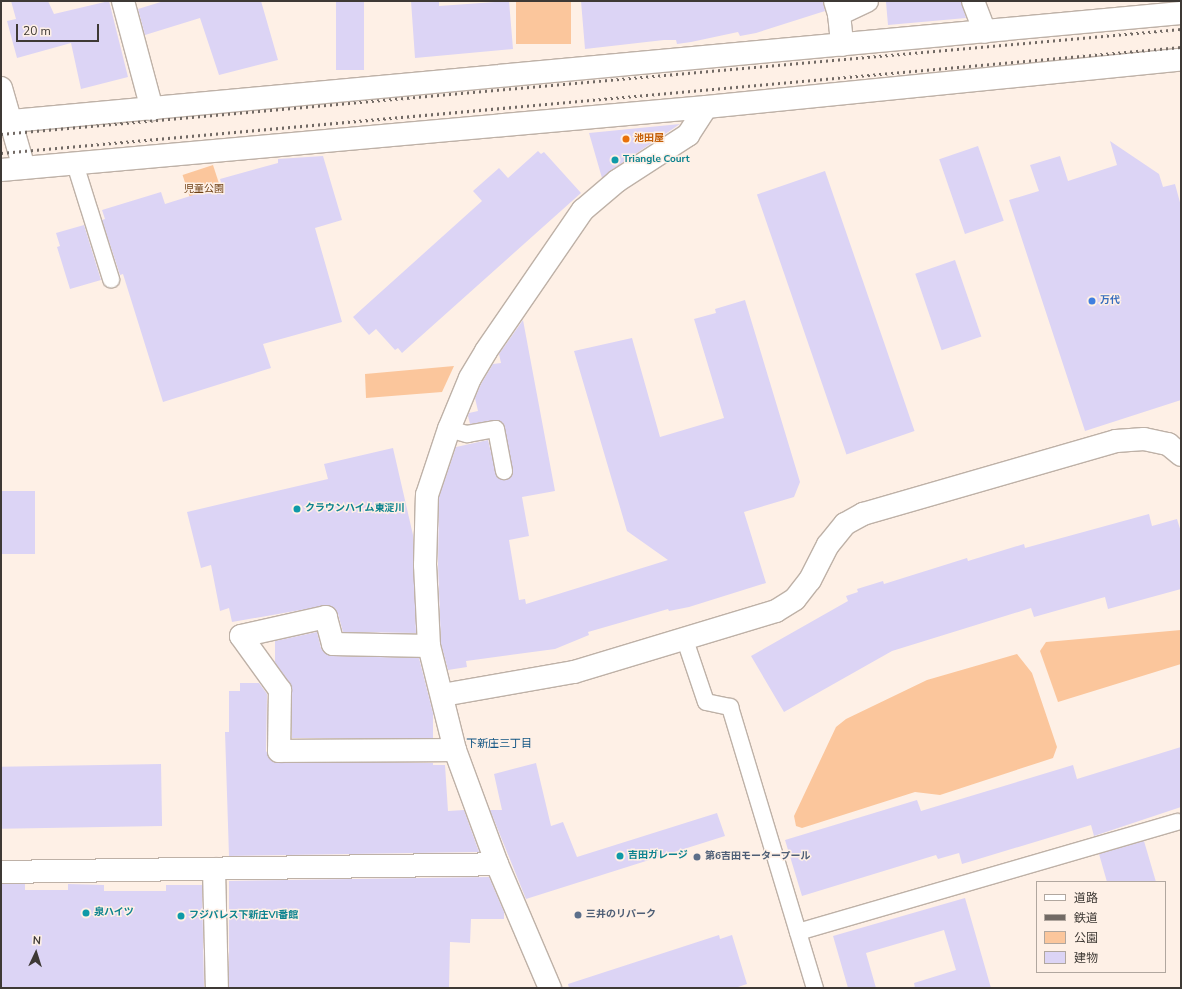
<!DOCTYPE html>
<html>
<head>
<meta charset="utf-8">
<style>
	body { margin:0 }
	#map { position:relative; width:1182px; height:989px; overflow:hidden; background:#fef0e6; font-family:"Nunito Sans","Noto Sans JP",sans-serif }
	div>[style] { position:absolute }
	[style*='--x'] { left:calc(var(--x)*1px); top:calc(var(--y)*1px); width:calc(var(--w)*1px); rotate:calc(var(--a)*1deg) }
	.green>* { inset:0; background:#fbc69c; transform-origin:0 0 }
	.building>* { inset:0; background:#dcd4f5; transform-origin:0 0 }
	.roads { filter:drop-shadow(1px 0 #beb1a7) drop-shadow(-1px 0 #beb1a7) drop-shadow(0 1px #beb1a7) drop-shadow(0 -1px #beb1a7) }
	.lane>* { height:16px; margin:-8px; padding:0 8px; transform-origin:8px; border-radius:8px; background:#fff }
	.street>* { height:22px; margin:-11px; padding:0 11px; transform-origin:11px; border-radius:11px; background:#fff }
	.secondary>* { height:22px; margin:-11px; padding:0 11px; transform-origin:11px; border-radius:11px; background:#fff }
	.rail>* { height:3px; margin-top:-1.5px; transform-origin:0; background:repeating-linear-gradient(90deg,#726a65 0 2px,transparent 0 6px) }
	.dots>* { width:11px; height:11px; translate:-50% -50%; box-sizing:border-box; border:2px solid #fef0e6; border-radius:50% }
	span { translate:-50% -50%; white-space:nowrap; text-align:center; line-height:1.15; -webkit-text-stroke:3px #fef0e6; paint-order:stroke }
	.food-label { font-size:10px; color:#c56008; font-weight:700 }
	.left { translate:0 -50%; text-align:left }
	.culture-label { font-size:10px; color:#0d838f; font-weight:700 }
	.park-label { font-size:10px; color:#6e4015 }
	.shop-label { font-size:10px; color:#366cbe; font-weight:700 }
	.service-label { font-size:10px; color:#4e5e75; font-weight:700 }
	.neighbourhood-label { font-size:11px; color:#115483 }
	.frame { position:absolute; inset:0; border:2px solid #3e3935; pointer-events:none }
	.legend { position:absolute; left:1036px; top:881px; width:130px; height:92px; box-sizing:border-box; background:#fef0e6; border:1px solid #b1a79f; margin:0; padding:5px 7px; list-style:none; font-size:12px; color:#3e3935 }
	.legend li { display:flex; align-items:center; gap:8px; height:20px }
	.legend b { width:20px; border:1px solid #b1a79f }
	.north { position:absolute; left:16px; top:933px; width:40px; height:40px; -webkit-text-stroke:3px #fef0e6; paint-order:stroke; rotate:4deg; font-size:11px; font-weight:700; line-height:16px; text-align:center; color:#3e3935 }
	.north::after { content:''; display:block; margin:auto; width:14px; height:18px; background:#3e3935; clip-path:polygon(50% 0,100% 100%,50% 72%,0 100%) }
	.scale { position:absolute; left:16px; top:24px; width:83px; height:18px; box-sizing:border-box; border:2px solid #3e3935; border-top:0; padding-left:5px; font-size:12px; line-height:14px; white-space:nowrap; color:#3e3935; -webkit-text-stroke:3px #fef0e6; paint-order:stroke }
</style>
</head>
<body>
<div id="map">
	<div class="green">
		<i style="left:516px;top:1px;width:55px;height:43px"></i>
		<i style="left:213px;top:165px;width:49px;height:32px;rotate:72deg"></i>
		<i style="clip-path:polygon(454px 366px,442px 392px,366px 398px,365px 374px)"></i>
		<i style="clip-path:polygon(1181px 630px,1181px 664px,1058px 702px,1040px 651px,1046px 642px)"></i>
		<i style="clip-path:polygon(1017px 654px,1032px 673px,1057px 747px,1053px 758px,940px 795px,915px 792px,802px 828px,796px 826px,794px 816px,836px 727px,846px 719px,927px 680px)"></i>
	</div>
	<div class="building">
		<i style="clip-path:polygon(11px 1px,48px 1px,54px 14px,109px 1px,128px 77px,81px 89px,71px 43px,17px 58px,7px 21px,16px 19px)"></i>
		<i style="clip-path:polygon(164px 1px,261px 1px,278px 60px,219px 75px,200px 18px,145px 35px,138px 9px)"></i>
		<i style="left:336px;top:1px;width:28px;height:69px"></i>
		<i style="clip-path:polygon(411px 1px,439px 1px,439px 6px,509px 1px,513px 49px,415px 58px)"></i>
		<i style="clip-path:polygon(581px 1px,823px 1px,825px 11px,756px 33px,740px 36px,738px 32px,691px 42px,677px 44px,676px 40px,664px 40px,585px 49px)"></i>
		<i style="clip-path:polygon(900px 1px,961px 1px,966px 18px,888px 25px,886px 2px)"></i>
		<i style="clip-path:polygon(680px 124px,610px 171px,602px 178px,589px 133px)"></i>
		<i style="clip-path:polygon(1110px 141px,1159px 174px,1163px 187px,1175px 184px,1181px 206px,1181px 400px,1085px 431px,1009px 200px,1039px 191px,1030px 165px,1060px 156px,1068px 181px,1117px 165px)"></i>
		<i style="left:978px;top:146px;width:79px;height:41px;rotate:71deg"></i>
		<i style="clip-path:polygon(538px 151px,541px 154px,544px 152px,581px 193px,402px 353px,398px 348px,395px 350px,376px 329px,369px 335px,353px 317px,482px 201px,473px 191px,499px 168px,508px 178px)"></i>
		<i style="clip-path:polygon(323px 156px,342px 220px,315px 228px,342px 322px,263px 344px,271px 368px,163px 402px,123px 274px,120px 275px,102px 220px,105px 219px,102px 210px,161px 192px,165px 204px,222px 186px,220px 179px,278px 163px,278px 159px)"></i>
		<i style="left:825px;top:171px;width:275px;height:72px;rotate:71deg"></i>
		<i style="clip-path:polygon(84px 225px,101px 280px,70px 289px,57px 247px,60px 246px,56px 233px)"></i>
		<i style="left:955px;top:260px;width:81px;height:42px;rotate:71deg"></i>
		<i style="clip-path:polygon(745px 300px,800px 482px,794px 497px,744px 512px,766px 583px,689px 607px,669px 611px,668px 609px,588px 632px,589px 635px,555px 649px,466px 661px,467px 667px,448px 670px,441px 644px,438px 565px,439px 497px,456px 447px,488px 440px,497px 477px,505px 480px,513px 474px,503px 423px,495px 420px,470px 424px,468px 416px,469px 413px,478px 411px,475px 398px,481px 384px,493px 364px,501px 363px,499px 354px,523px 320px,555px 491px,522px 497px,529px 536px,509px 540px,519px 600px,525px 599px,526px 604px,668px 560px,627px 531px,574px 351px,632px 338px,660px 437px,724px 418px,694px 319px,716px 313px,715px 309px)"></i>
		<i style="clip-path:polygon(393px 448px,413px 535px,416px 633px,343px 632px,338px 614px,329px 605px,232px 622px,229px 608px,220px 611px,211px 565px,201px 568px,187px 512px,328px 479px,324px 464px)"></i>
		<i style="left:1px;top:491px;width:34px;height:63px"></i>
		<i style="clip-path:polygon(1149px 514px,1152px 526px,1177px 519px,1181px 532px,1181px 589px,1108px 609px,1105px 597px,1034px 617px,1031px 608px,892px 651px,784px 712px,751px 656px,848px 601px,846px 596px,858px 592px,857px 589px,883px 581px,884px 584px,967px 558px,968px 561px,1024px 544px,1025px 548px)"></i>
		<i style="clip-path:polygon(317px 632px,321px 648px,325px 653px,332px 656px,419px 658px,433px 713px,433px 738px,292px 738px,292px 690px,275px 662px,275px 641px)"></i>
		<i style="clip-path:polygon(240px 683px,259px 683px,267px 694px,266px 751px,273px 762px,433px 763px,433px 765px,445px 765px,448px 811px,464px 810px,479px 852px,229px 856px,225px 732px,229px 732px,229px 691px,240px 691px)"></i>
		<i style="clip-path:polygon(1181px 747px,1181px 807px,1094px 836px,1091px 825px,962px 864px,959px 853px,938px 859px,936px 855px,802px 896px,785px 840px,917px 800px,921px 811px,1073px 765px,1077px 779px)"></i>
		<i style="clip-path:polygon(536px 763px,551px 826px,563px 822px,577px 857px,717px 813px,725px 836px,526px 899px,490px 810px,502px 810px,494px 774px)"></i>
		<i style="left:161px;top:764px;width:62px;height:160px;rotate:89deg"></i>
		<i style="clip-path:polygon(1144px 841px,1156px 882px,1107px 882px,1099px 854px)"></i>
		<i style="clip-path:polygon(489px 877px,504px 912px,504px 919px,471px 919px,470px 943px,450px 942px,449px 988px,229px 988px,229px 881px)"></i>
		<i style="clip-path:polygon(1px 884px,25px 884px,25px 890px,68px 890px,68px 884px,104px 885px,104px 891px,166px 891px,166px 885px,202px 885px,204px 988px,1px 988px)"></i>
		<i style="clip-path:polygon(965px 898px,991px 988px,915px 988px,914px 983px,956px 970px,944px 930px,866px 953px,876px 988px,848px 988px,833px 936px)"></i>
		<i style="clip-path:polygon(719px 935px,720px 939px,732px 935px,747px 984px,735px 988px,569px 988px,568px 984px)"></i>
	</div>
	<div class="roads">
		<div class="lane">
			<i style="--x:75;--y:164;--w:121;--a:72.6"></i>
			<i style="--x:449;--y:429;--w:19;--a:16"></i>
			<i style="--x:467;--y:434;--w:29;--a:-10"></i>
			<i style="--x:496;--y:429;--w:43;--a:79.2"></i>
			<i style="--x:685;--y:640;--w:65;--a:71.3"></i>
			<i style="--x:706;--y:702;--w:25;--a:12"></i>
			<i style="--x:730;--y:707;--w:294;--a:73.2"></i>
			<i style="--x:798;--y:932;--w:395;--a:-16.2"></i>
		</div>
		<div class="street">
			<i style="--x:123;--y:1;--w:112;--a:75"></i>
			<i style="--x:835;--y:1;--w:14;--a:73"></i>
			<i style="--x:839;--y:14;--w:31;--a:84"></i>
			<i style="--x:973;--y:1;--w:33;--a:69"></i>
			<i style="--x:839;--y:14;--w:31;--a:-25"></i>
			<i style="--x:1;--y:122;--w:1185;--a:-5.28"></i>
			<i style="--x:1;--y:170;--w:708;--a:-5.11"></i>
			<i style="--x:706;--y:107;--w:477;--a:-5.7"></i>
			<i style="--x:429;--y:646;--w:96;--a:-178.8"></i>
			<i style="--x:333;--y:644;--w:28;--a:-105"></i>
			<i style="--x:326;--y:617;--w:87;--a:167.4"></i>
			<i style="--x:241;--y:636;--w:67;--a:54.2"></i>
			<i style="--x:280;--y:690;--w:61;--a:90.9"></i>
			<i style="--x:279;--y:751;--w:176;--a:-0.3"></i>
			<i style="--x:497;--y:864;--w:121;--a:-110.2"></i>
			<i style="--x:455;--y:750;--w:107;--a:-104"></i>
			<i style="--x:429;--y:646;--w:81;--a:-92.8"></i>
			<i style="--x:425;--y:565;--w:70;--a:-88.4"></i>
			<i style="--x:427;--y:495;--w:70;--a:-71.6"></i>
			<i style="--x:449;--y:429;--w:55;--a:-67.6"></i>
			<i style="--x:470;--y:378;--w:31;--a:-59"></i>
			<i style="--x:486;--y:351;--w:171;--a:-55.5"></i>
			<i style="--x:583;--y:210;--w:45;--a:-40.5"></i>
			<i style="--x:617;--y:181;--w:85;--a:-32.9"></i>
			<i style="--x:688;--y:135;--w:33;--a:-57"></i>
			<i style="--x:214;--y:869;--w:119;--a:88.6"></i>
			<i style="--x:1;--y:872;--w:496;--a:-0.9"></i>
			<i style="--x:497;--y:864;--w:135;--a:66.9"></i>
		</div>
		<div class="secondary">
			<i style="--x:1;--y:88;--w:83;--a:74"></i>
			<i style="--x:443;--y:695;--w:133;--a:-10"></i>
			<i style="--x:574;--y:672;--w:211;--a:-16.8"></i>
			<i style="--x:776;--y:611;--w:22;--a:-32"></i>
			<i style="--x:795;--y:599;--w:24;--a:-52"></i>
			<i style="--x:810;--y:580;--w:39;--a:-63"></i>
			<i style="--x:828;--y:545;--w:27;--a:-51"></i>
			<i style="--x:845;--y:524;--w:21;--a:-29"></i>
			<i style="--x:863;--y:514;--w:263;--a:-16.1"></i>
			<i style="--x:1116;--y:441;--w:28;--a:-4"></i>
			<i style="--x:1144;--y:439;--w:25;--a:12"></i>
			<i style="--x:1168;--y:444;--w:17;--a:40"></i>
		</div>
	</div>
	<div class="rail">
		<i style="--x:1;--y:134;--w:1185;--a:-5.08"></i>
		<i style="--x:1;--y:153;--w:1185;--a:-5.13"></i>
	</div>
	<div class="dots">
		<i style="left:626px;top:139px;background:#e8710a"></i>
		<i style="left:615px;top:160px;background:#0f9aa8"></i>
		<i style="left:1092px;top:301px;background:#3f7fe0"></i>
		<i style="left:297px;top:509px;background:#0f9aa8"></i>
		<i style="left:620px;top:856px;background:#0f9aa8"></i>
		<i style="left:697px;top:857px;background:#5c6f8a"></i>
		<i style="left:86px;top:913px;background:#0f9aa8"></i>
		<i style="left:578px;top:915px;background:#5c6f8a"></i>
		<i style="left:181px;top:916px;background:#0f9aa8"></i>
	</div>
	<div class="food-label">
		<span class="left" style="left:634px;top:139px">池田屋</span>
	</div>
	<div class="culture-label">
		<span class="left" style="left:623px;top:160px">Triangle Court</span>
		<span class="left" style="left:305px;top:509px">クラウンハイム東淀川</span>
		<span class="left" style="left:628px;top:856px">吉田ガレージ</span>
		<span class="left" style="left:94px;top:913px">泉ハイツ</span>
		<span class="left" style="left:189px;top:916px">フジパレス下新庄VI番館</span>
	</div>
	<div class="park-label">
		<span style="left:204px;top:190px">児童公園</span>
	</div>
	<div class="shop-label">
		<span class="left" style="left:1100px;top:301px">万代</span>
	</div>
	<div class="service-label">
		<span class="left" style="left:705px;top:857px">第6吉田モータープール</span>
		<span class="left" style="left:586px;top:915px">三井のリパーク</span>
	</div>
	<div class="neighbourhood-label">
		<span style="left:499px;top:744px">下新庄三丁目</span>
	</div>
	<div class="frame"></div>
	<ul class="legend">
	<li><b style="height:5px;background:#fff"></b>道路</li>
	<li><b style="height:5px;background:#726a65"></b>鉄道</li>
	<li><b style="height:11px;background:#fbc69c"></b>公園</li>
	<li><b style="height:11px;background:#dcd4f5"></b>建物</li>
	</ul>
	<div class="north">N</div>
	<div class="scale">20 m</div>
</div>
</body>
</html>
